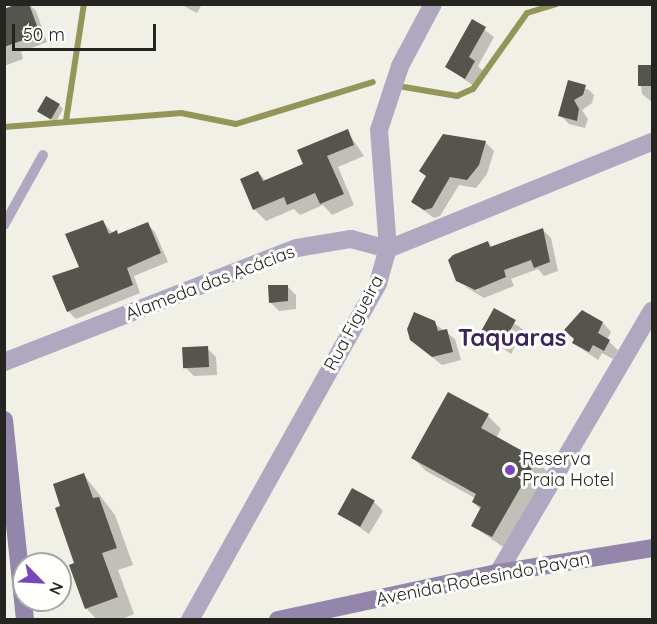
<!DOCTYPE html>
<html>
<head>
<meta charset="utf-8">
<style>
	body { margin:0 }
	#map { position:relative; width:657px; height:624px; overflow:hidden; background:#f0f0e7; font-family:Quicksand,sans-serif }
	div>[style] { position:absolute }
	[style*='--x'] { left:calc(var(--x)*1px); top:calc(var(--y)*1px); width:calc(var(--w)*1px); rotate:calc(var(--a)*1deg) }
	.shadow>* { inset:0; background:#0003 }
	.stream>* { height:6px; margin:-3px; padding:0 3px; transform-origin:3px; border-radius:3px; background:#949559 }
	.building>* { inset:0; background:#55554d; transform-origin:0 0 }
	.lane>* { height:10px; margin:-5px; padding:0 5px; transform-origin:5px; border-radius:5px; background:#b0a8c1 }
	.street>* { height:18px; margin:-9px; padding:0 9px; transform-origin:9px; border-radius:9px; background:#b0a8c1 }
	.secondary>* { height:18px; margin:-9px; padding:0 9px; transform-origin:9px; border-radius:9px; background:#9286aa }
	.dots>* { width:16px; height:16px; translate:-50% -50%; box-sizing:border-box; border:3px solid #fffffe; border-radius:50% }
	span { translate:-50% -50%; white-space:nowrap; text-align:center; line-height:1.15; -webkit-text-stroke:6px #fffffe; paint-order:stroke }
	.street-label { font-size:18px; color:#242421 }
	.poi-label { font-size:18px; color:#242421 }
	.left { translate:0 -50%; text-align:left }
	.district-label { font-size:24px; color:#3b235c; font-weight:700 }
	.frame { position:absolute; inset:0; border:6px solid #242421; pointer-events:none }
	.north { position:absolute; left:12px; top:552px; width:60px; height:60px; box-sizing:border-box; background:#fffffe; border:2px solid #a7a7a6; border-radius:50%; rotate:114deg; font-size:16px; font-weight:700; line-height:24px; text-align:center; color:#242421 }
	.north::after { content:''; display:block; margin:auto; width:21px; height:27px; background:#7945bc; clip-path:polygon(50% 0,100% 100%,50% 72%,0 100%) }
	.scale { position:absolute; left:12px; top:24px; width:144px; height:27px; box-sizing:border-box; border:3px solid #242421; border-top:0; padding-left:8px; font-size:18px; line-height:21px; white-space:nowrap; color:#242421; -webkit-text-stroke:4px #fffffe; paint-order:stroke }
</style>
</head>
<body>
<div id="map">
	<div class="shadow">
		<i style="clip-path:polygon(21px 4px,29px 4px,36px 11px,47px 42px,21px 52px,23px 59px,4px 66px,4px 19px)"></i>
		<i style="clip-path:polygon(180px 4px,202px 4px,197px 13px)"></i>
		<i style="clip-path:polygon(473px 21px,494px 37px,478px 66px,483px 71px,474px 86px,446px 67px)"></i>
		<i style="clip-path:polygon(639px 67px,652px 67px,652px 102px,642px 94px)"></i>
		<i style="clip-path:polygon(569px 82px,589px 90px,573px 103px,589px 90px,594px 95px,592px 103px,582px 110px,588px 119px,585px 128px,569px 124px,560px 115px)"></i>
		<i style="clip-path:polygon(59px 105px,63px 109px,56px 122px,39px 112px)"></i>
		<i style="clip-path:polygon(347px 131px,364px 156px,338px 167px,354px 205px,332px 215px,323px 205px,300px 215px,294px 209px,266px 221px,254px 209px,258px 172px,266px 181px,305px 165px)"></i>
		<i style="clip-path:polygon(485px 142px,494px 151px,487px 174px,476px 188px,459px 185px,440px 216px,434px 218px,412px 202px)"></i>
		<i style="clip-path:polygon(103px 221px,113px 234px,120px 235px,147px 224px,155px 232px,168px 262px,134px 276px,140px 293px,76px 319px,68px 311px,81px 267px)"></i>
		<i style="clip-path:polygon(543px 230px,551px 238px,558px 271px,544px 276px,538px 269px,511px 279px,514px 286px,484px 298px,464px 286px,482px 292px,458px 280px,488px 242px,493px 248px)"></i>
		<i style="clip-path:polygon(287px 286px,296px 295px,296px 309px,279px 311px,270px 302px)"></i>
		<i style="clip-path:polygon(494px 310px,524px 330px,511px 354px,481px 333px)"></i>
		<i style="clip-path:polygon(434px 323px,455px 339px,461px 360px,442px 365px,411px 340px)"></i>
		<i style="clip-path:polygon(603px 323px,611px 332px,607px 340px,618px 350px,613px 359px,602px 353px,598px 360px,573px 343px)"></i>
		<i style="clip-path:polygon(207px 348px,216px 357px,217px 375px,194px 376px,185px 367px)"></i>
		<i style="clip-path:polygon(488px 416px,501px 429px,496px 438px,536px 460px,549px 473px,506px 549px,473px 526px,481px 510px,473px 502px,475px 498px,426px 471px,413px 458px)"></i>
		<i style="clip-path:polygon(84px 475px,115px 515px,133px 565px,118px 570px,134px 614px,120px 620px,97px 620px,86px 608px,62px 507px)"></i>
		<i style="clip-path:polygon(374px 502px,383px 511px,369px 534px,339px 513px)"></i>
	</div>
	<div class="stream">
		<i style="--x:404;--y:87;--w:54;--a:9.6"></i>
		<i style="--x:457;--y:96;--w:17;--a:-24"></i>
		<i style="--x:473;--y:89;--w:93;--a:-54.6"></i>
		<i style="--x:527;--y:13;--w:31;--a:-17"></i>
		<i style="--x:66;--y:121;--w:118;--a:-81.3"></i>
		<i style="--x:4;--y:127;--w:178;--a:-4.5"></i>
		<i style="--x:181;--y:113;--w:56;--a:11.3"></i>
		<i style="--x:236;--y:124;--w:143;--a:-17"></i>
	</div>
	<div class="building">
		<i style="clip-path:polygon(17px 4px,29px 4px,40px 34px,4px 47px,4px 9px)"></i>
		<i style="clip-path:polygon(472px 19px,486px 27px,469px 57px,475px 61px,465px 79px,445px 67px)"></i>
		<i style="left:638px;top:65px;width:14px;height:21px"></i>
		<i style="clip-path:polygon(568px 80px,586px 85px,583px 95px,574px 100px,579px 109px,577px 121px,558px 116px)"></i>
		<i style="left:46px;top:96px;width:16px;height:18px;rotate:30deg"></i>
		<i style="clip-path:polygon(348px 129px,354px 145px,327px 156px,344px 194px,320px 204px,315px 193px,287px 205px,284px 197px,253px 210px,240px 179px,258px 171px,263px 181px,303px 164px,297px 150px)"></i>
		<i style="clip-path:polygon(443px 134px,486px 141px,479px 165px,467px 180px,450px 177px,432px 208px,424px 210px,411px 202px,426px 176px,419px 171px)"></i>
		<i style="clip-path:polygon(103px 220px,109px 234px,117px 230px,118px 234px,148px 222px,161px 253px,127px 268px,133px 285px,67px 312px,52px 276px,79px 267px,65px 234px)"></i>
		<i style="clip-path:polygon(543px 228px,550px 262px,534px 268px,531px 260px,504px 270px,506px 277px,475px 290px,456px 281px,448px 260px,453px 255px,488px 241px,490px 247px)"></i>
		<i style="clip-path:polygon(268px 285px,288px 285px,288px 301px,269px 303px)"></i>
		<i style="left:494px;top:308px;width:25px;height:29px;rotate:29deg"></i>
		<i style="clip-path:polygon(582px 310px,603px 322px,598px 333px,610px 340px,604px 351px,593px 345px,589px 352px,572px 343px,574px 339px,564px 330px)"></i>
		<i style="clip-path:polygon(414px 312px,435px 321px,438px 331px,447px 329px,453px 352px,432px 357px,410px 340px,407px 329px)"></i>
		<i style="left:208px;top:346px;width:21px;height:26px;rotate:87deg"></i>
		<i style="clip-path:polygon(448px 392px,489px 414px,481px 428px,537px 459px,492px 537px,471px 526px,481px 507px,472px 502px,476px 494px,411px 458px)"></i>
		<i style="clip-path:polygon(84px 473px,93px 498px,99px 497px,117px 548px,102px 553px,118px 597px,85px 609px,69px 565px,74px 563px,55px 508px,60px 506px,53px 484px)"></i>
		<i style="left:352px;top:488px;width:26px;height:30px;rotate:29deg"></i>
	</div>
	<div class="lane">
		<i style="--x:4;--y:225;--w:80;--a:-60.9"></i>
	</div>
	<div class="street">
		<i style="--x:4;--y:362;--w:314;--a:-21.3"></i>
		<i style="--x:297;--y:248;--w:55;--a:-9.5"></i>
		<i style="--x:351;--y:239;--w:38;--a:15"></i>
		<i style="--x:388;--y:249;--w:285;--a:-22.1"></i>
		<i style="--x:498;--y:573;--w:304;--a:-59.6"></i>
		<i style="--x:190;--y:620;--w:386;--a:-60.8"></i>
		<i style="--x:378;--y:283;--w:35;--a:-74"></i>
		<i style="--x:388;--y:249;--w:119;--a:-94.3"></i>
		<i style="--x:379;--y:130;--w:67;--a:-71.8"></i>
		<i style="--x:400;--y:66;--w:70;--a:-62"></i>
	</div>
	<div class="secondary">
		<i style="--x:4;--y:420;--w:201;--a:84"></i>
		<i style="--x:278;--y:620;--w:225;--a:-12.1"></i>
		<i style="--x:498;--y:573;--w:156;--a:-9.2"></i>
	</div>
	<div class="dots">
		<i style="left:510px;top:470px;background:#7945bc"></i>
	</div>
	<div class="street-label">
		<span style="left:210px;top:283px;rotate:-21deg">Alameda das Acácias</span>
		<span style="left:354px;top:323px;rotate:-62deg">Rua Figueira</span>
		<span style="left:483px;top:579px;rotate:-11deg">Avenida Rodesindo Pavan</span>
	</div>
	<div class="poi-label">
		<span class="left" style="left:522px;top:470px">Reserva<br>Praia Hotel</span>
	</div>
	<div class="district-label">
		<span style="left:512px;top:338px">Taquaras</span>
	</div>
	<div class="frame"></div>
	<div class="north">N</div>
	<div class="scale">50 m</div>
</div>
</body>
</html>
